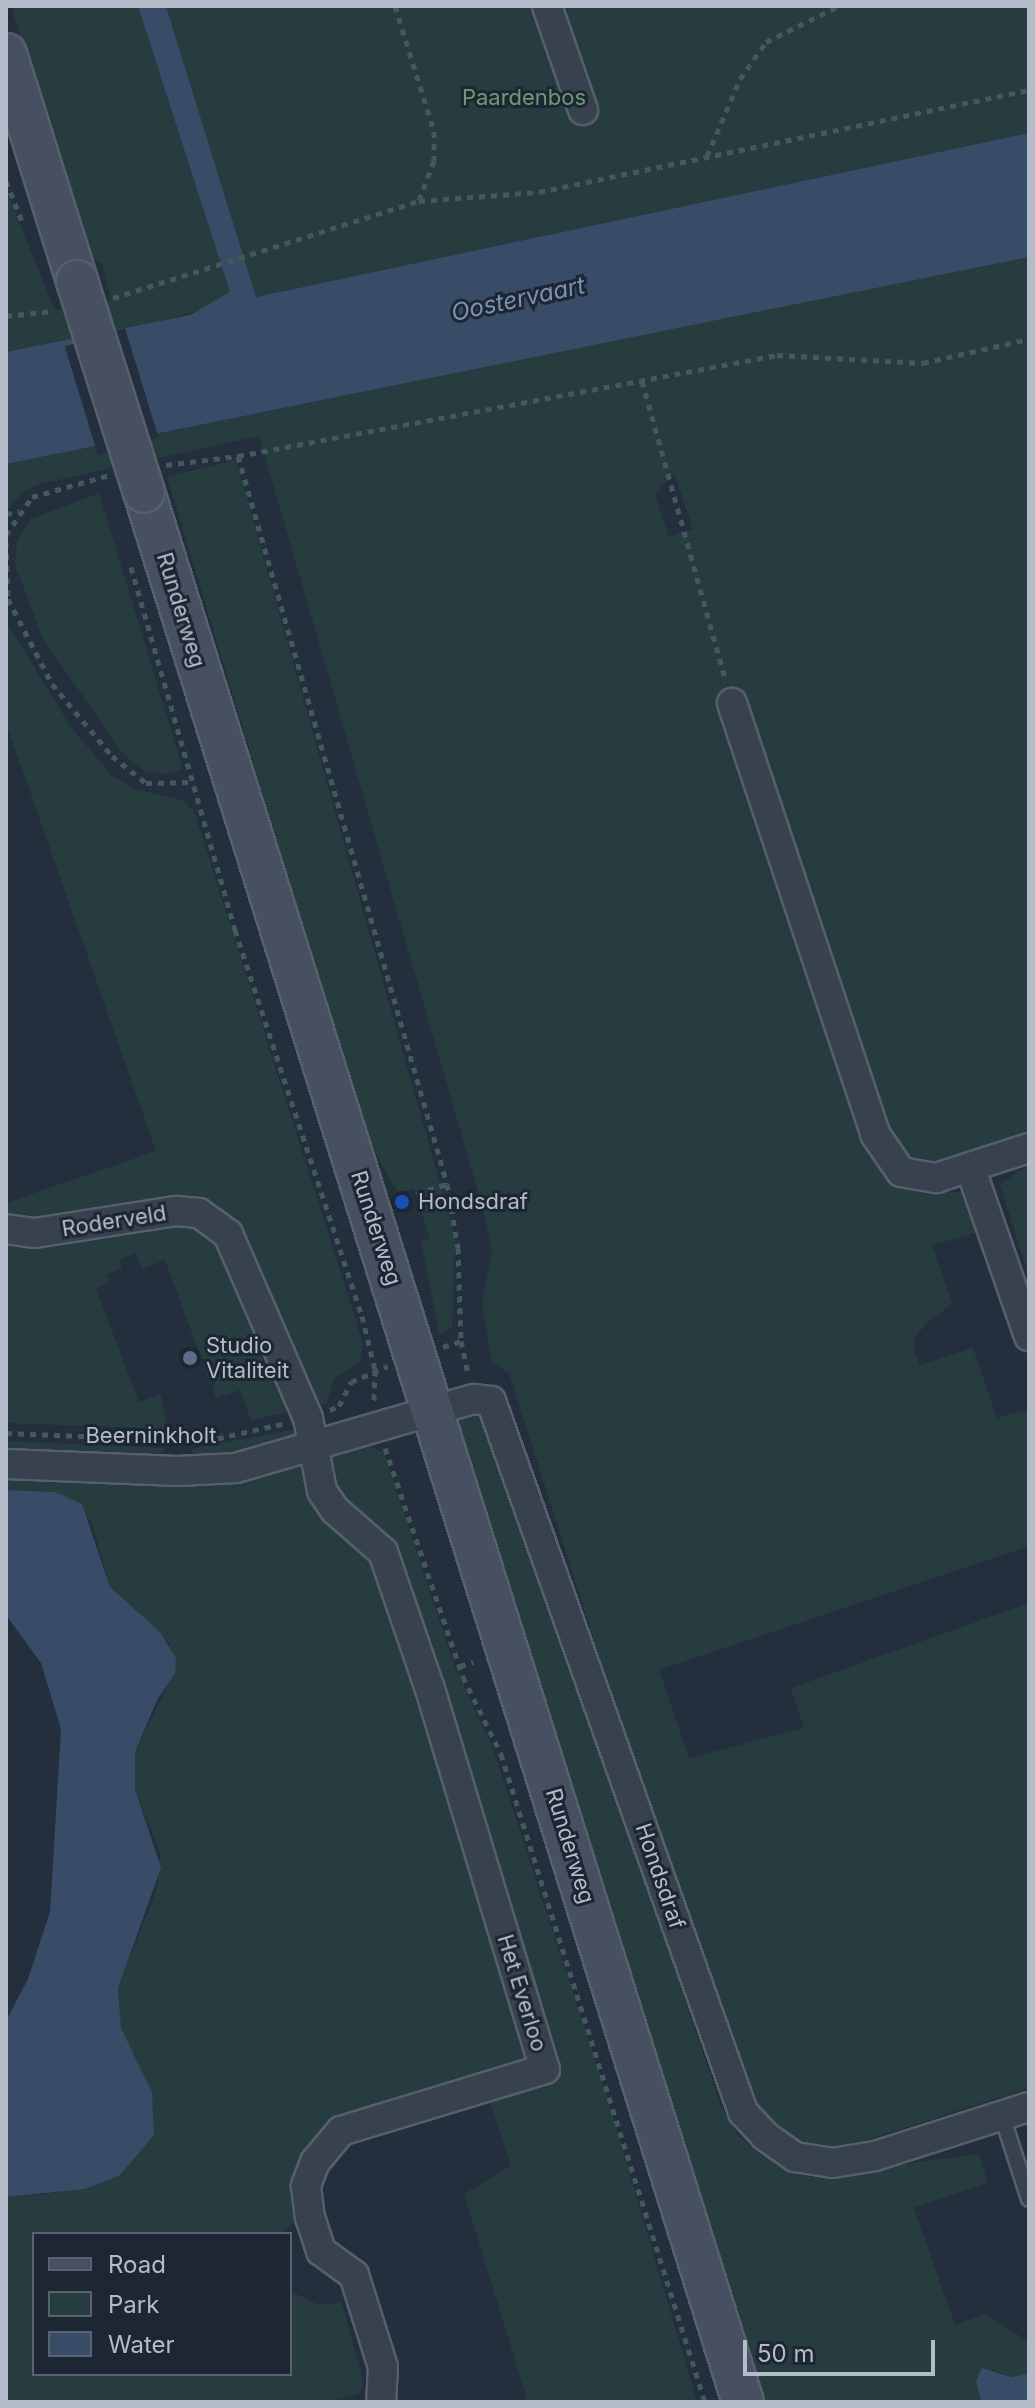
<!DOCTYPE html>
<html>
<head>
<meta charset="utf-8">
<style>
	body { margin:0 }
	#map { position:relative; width:1035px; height:2408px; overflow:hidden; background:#242f3e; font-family:Inter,sans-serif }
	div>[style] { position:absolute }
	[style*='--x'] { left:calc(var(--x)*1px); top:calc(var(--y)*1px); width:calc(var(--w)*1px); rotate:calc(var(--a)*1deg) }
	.green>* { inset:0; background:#263c3f }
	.water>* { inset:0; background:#394c67 }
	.pier>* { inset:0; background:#242f3e; transform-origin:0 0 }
	.path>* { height:5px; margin-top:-2.5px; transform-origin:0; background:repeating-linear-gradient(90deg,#44595c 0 6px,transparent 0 12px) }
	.roads { filter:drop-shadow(2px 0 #565f6c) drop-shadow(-2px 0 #565f6c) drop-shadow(0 2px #565f6c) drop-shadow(0 -2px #565f6c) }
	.lane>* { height:14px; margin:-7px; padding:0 7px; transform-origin:7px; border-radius:7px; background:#38414e }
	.street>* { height:28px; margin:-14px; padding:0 14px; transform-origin:14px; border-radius:14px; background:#38414e }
	.secondary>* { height:40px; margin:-20px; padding:0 20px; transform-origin:20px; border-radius:20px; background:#465061 }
	.bridges { filter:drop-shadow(2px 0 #565f6c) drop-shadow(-2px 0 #565f6c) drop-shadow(0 2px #565f6c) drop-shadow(0 -2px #565f6c) }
	.secondary-bridge>* { height:40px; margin:-20px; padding:0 20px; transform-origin:20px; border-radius:20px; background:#465061 }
	.dots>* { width:22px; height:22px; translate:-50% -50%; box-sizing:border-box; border:4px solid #1d2633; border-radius:50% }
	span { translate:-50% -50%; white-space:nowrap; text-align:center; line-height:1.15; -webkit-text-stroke:6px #1d2633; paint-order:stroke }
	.park-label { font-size:22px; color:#6b9a76 }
	.street-label { font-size:22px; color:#b4bcc9 }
	.poi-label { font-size:22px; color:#b4bcc9 }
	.left { translate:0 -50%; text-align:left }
	.water-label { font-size:24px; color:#7c92b1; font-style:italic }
	.frame { position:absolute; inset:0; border:8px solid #b4bcc9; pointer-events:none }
	.legend { position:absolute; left:32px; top:2232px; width:260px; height:144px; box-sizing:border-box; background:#1d2633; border:2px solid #59626f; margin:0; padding:10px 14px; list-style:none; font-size:24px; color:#b4bcc9 }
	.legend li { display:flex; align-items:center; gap:16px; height:40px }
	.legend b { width:40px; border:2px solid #59626f }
	.scale { position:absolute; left:743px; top:2340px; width:192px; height:36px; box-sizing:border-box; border:4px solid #b4bcc9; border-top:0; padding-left:10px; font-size:24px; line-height:28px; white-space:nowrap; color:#b4bcc9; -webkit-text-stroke:6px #1d2633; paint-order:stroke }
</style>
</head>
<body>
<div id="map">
	<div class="green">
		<i style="clip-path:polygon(11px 6px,138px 6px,230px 292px,211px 307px,123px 332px,6px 352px,6px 190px,55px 310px,111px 300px,101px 261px,89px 261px)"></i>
		<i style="clip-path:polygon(166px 6px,1029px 6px,1029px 133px,256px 297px)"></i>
		<i style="clip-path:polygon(evenodd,1029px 257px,1029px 1132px,938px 1166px,931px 1190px,970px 1193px,987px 1230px,932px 1245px,952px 1304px,926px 1323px,914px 1340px,914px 1350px,920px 1365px,973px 1348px,997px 1418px,1029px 1409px,1029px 1546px,659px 1670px,689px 1758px,804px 1728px,791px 1688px,1029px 1603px,1029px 2088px,832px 2151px,786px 2141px,755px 2115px,716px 2023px,509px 1373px,492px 1363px,482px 1303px,492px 1253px,484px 1212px,259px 436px,39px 484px,24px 491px,6px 511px,6px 464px,1029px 257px,674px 473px,693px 529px,669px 537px,655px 495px,674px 473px)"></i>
		<i style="clip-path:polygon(236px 460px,455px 1237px,452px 1328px,439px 1334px,421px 1240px,430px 1240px,414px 1189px,398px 1192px,367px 1139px,167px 477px)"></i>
		<i style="clip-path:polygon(99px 493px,181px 763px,183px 769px,164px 774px,145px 771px,124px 755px,43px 639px,15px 565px,17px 541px,31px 519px)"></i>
		<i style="clip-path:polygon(6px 622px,71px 727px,112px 776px,135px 789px,184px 801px,194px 811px,363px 1343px,360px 1362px,335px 1377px,326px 1404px,251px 1420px,240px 1390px,216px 1398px,165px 1260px,142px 1269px,136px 1253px,119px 1260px,122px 1269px,107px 1274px,110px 1283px,96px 1289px,139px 1402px,161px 1394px,167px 1429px,6px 1423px,6px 1203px,156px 1151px,6px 723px)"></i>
		<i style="clip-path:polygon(1029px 1165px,1029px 1278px,1000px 1184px)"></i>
		<i style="clip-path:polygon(452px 1407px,474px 1407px,498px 1429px,692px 2020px,721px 2105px,738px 2135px,761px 2156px,810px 2177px,979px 2154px,988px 2183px,914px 2208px,955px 2325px,986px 2314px,1029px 2342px,1029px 2373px,1010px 2377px,993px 2369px,977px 2389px,981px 2402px,761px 2402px)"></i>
		<i style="clip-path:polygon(301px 1428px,303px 1437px,218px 1459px,195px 1457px,191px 1449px)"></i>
		<i style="clip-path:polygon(6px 1441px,166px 1448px,159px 1457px,6px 1452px)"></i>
		<i style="clip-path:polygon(366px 1444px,384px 1453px,456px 1670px,493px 1748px,610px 2107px,697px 2402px,528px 2402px,464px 2194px,511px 2166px,482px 2078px,310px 2151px,294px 2173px,299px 2216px,282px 2234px,34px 2234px,34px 2374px,290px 2374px,290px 2291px,317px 2304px,342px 2303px,364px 2384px,359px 2394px,327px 2402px,6px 2402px,6px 2197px,59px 2193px,152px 2092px,121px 2028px,118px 1988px,158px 1886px,160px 1853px,135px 1789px,135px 1752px,165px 1691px,170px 1644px,110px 1587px,91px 1520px,55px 1492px,6px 1490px,6px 1475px,216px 1483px)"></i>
	</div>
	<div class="water">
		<i style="clip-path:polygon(138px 6px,166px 6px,256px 297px,1029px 133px,1029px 257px,6px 464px,6px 352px,190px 315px,230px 292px)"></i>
		<i style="clip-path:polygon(6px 1490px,55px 1492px,82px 1504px,110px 1587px,160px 1632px,176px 1658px,175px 1673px,157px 1700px,135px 1752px,135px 1789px,161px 1868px,118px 1988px,121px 2028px,152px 2092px,154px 2135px,120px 2175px,85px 2189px,6px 2197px,6px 2021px,28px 1979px,50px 1912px,61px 1729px,41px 1663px,6px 1615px)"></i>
		<i style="clip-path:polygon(982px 2368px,1011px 2377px,1029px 2373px,1029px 2402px,981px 2402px,976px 2381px)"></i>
	</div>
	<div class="pier">
		<i style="left:125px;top:328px;width:114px;height:63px;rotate:73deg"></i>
	</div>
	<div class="path">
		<i style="--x:395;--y:6;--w:131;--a:72.7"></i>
		<i style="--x:434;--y:131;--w:30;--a:90"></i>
		<i style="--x:434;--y:161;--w:42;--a:111"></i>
		<i style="--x:707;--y:156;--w:84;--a:-66.8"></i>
		<i style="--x:740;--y:79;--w:45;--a:-54.9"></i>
		<i style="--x:766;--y:42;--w:81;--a:-26.3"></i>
		<i style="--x:6;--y:181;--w:46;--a:68.4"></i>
		<i style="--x:113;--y:298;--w:321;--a:-17.6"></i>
		<i style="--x:419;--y:201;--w:120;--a:-4.3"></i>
		<i style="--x:539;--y:192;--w:501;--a:-11.76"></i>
		<i style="--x:6;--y:316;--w:46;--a:-6.2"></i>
		<i style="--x:642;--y:381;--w:312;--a:74.4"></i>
		<i style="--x:238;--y:456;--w:548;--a:-10.61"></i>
		<i style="--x:777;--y:355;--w:146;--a:3.1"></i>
		<i style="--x:923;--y:363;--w:109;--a:-12.8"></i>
		<i style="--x:166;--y:465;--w:73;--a:-7.1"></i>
		<i style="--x:238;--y:456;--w:757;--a:73.98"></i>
		<i style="--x:447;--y:1184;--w:65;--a:80.2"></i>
		<i style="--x:458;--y:1248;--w:93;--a:88.2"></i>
		<i style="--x:461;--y:1341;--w:34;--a:78"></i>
		<i style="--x:6;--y:514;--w:13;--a:-13"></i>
		<i style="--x:6;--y:535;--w:46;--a:-55.6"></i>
		<i style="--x:32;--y:497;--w:80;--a:-15.9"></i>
		<i style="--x:6;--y:542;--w:57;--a:88"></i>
		<i style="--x:8;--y:599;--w:96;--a:62.6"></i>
		<i style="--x:52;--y:684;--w:94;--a:50.2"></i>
		<i style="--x:112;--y:756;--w:43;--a:38.5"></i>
		<i style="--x:146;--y:783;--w:45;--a:-1.3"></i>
		<i style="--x:131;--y:567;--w:378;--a:74"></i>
		<i style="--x:235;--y:930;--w:406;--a:71.8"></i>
		<i style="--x:362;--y:1316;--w:56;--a:76.5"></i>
		<i style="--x:375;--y:1370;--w:34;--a:92"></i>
		<i style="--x:405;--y:1197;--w:44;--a:-17.2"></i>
		<i style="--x:443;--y:1347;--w:19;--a:-18"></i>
		<i style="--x:330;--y:1410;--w:10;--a:-24"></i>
		<i style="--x:339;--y:1406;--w:27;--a:-63"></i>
		<i style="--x:351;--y:1382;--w:40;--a:-23.4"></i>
		<i style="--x:6;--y:1433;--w:200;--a:2.3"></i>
		<i style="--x:206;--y:1441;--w:82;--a:-12.7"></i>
		<i style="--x:385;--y:1448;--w:242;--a:71.2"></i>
		<i style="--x:463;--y:1677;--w:86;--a:63.7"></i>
		<i style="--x:501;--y:1754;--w:679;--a:72.53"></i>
		<i style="--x:460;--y:1666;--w:14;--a:-17"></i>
	</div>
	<div class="roads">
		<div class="lane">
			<i style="--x:1002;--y:2116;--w:87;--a:72"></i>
		</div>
		<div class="street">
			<i style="--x:547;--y:6;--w:110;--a:70.9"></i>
			<i style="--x:732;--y:703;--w:454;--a:71.6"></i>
			<i style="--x:875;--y:1134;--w:46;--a:55.6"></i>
			<i style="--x:901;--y:1172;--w:36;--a:10"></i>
			<i style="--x:936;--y:1178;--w:98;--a:-17.9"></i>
			<i style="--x:970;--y:1167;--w:179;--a:70.8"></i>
			<i style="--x:6;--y:1229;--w:29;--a:8"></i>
			<i style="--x:35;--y:1233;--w:143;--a:-8.9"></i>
			<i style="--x:176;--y:1211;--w:23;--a:5"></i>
			<i style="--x:199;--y:1213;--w:36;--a:36"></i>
			<i style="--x:228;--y:1234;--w:201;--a:66.5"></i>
			<i style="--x:308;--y:1418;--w:74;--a:79.1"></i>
			<i style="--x:322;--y:1491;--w:23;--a:56"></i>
			<i style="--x:335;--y:1510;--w:64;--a:41.2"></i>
			<i style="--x:383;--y:1552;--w:145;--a:71.1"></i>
			<i style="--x:430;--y:1689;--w:397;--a:73.2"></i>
			<i style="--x:545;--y:2069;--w:213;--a:163.1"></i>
			<i style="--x:341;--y:2131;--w:40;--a:130"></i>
			<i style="--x:315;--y:2162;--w:26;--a:111"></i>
			<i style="--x:306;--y:2186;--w:31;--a:83"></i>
			<i style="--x:310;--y:2217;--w:36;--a:72"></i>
			<i style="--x:321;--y:2251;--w:41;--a:36"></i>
			<i style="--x:354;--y:2275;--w:96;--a:72.5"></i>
			<i style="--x:383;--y:2367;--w:35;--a:93"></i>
			<i style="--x:6;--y:1464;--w:172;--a:2.3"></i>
			<i style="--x:178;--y:1471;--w:58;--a:-3"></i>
			<i style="--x:236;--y:1468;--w:248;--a:-16.2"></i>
			<i style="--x:474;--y:1399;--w:17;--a:7"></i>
			<i style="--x:491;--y:1401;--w:754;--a:70.48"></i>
			<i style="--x:743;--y:2112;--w:33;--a:47"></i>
			<i style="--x:765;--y:2136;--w:37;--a:35"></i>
			<i style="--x:795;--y:2157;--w:38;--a:9"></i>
			<i style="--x:833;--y:2163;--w:43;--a:-9.5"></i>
			<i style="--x:875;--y:2156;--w:162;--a:-17.7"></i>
		</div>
		<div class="secondary">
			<i style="--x:6;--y:54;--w:238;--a:72.6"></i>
			<i style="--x:144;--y:492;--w:2002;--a:72.59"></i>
		</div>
	</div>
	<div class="bridges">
		<div class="secondary-bridge">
			<i style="--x:77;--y:281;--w:221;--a:72.4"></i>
		</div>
	</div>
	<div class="dots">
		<i style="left:402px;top:1202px;background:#1a4fb4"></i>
		<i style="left:190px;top:1358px;background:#5c6f8a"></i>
	</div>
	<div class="park-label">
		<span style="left:524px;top:98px">Paardenbos</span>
	</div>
	<div class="street-label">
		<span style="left:181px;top:610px;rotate:73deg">Runderweg</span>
		<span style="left:114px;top:1221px;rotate:-9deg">Roderveld</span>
		<span style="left:376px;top:1228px;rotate:72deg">Runderweg</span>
		<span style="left:151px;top:1436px">Beerninkholt</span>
		<span style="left:570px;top:1846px;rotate:73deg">Runderweg</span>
		<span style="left:660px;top:1876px;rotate:71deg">Hondsdraf</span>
		<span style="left:522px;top:1993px;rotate:73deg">Het Everloo</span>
	</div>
	<div class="poi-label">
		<span class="left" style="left:418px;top:1202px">Hondsdraf</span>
		<span class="left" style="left:206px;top:1358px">Studio<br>Vitaliteit</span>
	</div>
	<div class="water-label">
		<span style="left:518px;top:299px;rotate:-12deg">Oostervaart</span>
	</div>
	<div class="frame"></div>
	<ul class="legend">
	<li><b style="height:10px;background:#465061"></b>Road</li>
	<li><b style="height:22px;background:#263c3f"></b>Park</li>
	<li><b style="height:22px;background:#394c67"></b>Water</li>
	</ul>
	<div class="scale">50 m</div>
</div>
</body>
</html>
